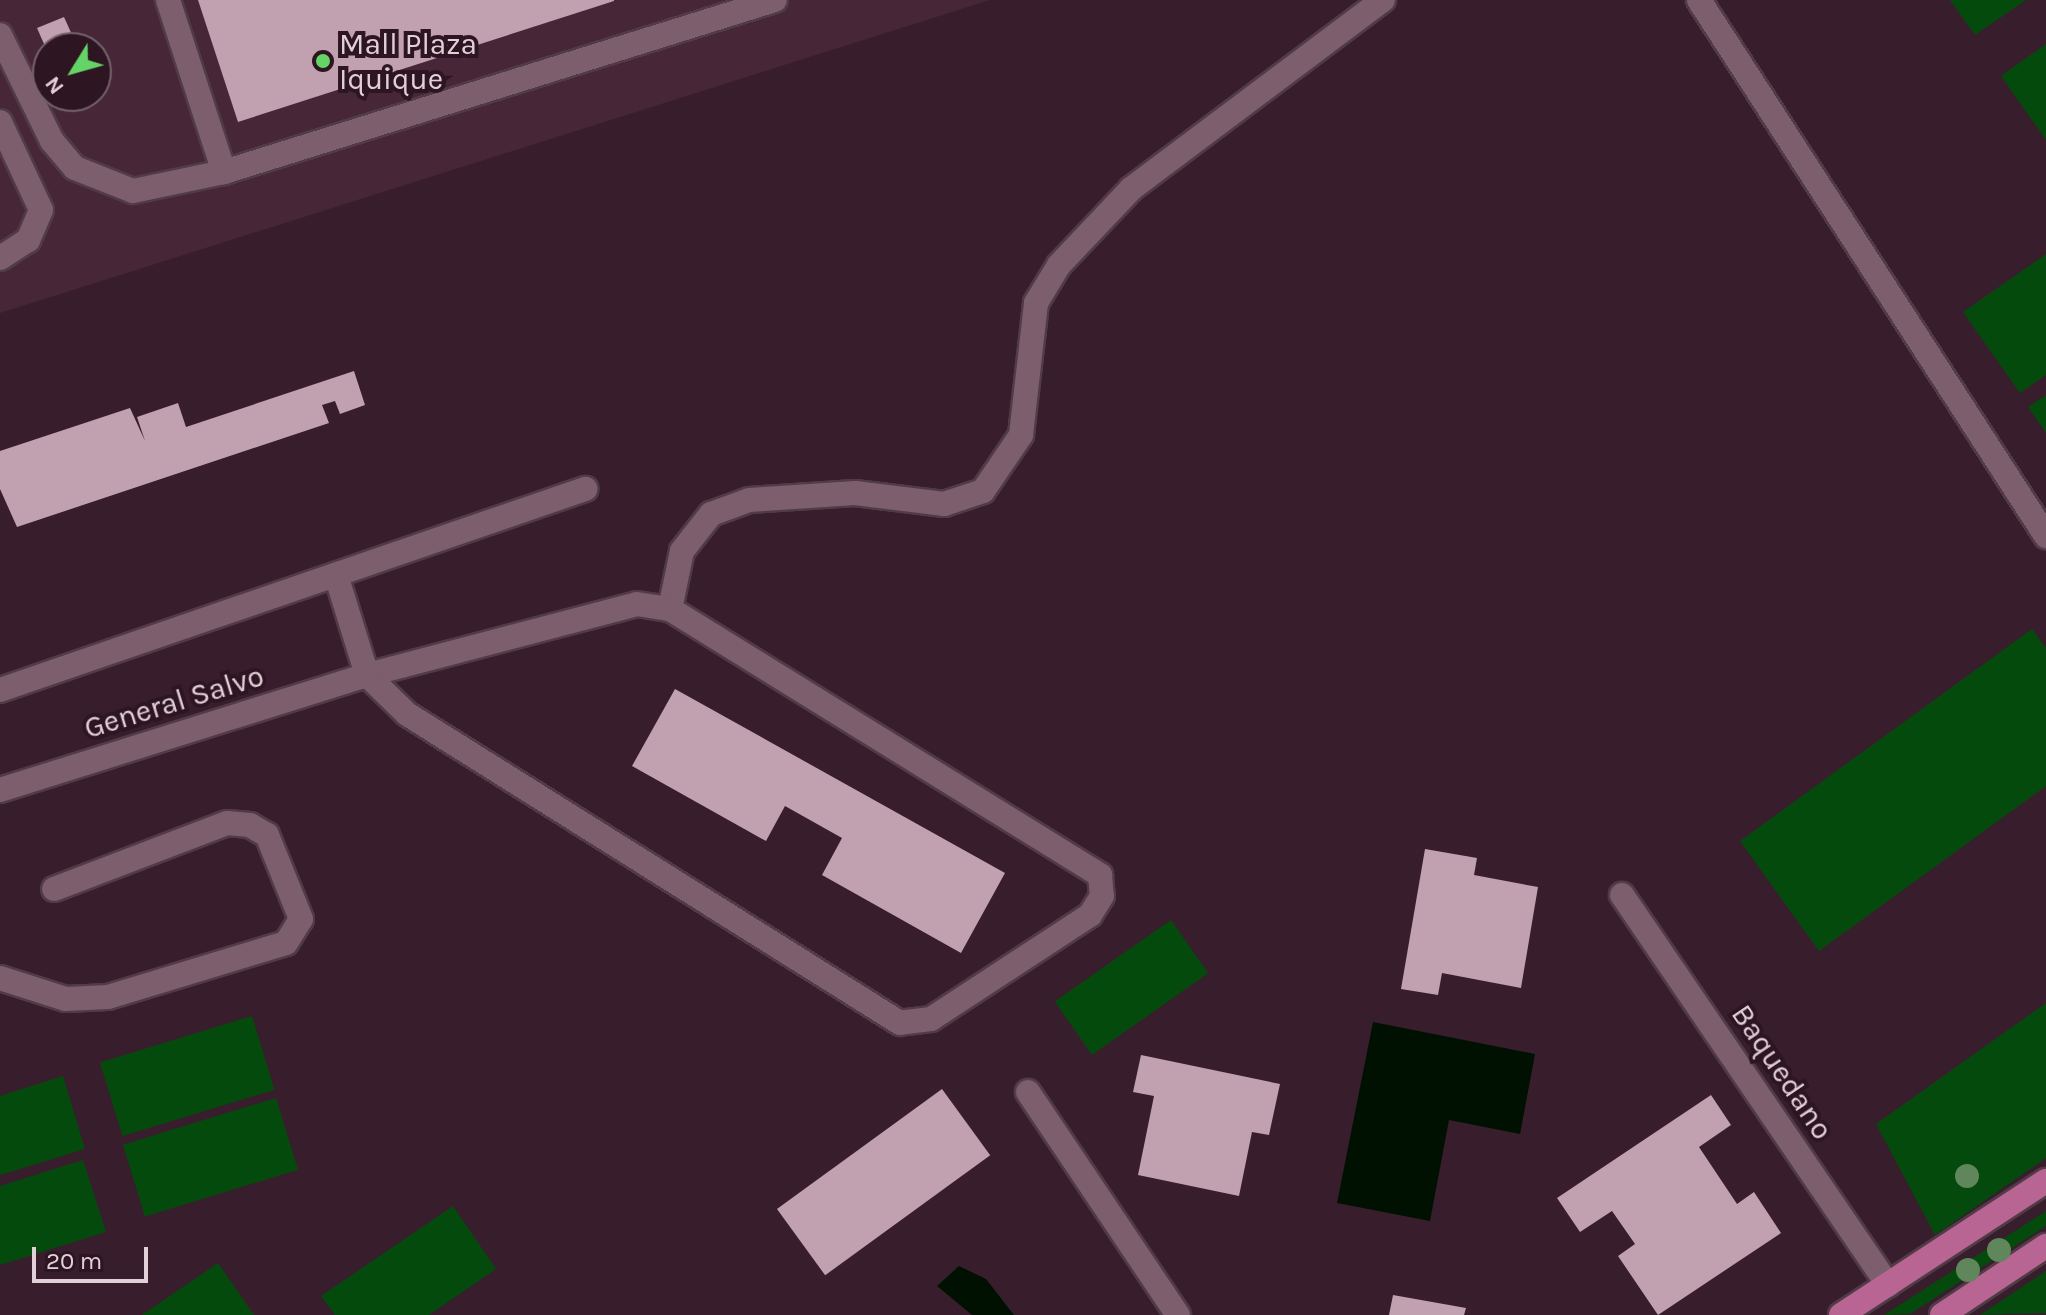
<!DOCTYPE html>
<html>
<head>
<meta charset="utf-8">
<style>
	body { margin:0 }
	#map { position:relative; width:2046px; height:1315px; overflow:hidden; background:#381e2c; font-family:Karla,sans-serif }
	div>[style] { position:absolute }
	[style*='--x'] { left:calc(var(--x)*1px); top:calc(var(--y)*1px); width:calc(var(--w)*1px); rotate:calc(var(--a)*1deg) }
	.built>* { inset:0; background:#462637 }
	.green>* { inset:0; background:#054a0d; transform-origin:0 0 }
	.water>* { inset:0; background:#001101 }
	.building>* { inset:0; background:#c1a0b0; transform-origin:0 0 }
	.roads { filter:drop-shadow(2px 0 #513b47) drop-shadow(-2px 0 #513b47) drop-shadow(0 2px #513b47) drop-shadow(0 -2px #513b47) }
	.minor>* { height:24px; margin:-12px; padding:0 12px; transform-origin:12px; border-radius:12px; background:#7c5e6d }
	.major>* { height:24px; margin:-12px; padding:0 12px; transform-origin:12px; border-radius:12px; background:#b96593 }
	.trees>* { width:24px; height:24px; margin:-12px; border-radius:50%; background:#60865b }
	.dots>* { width:22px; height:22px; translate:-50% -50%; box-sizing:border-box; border:4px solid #2d1522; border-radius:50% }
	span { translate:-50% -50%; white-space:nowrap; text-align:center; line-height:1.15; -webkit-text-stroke:8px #2d1522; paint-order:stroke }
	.poi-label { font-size:30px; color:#e2d0d9 }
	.left { translate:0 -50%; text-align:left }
	.street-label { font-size:30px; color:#e2d0d9 }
	.north { position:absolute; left:32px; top:32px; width:80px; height:80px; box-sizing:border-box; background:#2d1522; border:2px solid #75606b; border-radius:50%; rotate:233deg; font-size:22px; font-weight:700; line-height:32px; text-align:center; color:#e2d0d9 }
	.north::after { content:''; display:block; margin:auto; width:28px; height:36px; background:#65d467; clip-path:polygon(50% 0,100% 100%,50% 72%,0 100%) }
	.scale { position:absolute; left:32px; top:1247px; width:116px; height:36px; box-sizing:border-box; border:4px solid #e2d0d9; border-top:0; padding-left:10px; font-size:24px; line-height:28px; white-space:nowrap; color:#e2d0d9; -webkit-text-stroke:6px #2d1522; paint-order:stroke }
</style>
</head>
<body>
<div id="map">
	<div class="built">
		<i style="clip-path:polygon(evenodd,0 0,990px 0,0 313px,0 0,48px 48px,96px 48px,96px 96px,48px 96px,48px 48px)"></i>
	</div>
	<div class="green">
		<i style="clip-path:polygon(1950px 0,2026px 0,1975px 35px)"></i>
		<i style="clip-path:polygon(2046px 44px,2046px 140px,2001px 76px)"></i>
		<i style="clip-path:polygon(2046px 254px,2046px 375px,2020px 393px,1963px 312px)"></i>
		<i style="clip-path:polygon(2046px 395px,2046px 433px,2028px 407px)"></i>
		<i style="clip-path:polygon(2032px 629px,2046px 648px,2046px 786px,1819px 951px,1740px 841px)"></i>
		<i style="left:1171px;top:920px;width:65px;height:142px;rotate:55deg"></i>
		<i style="clip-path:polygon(2046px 1003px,2046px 1158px,1935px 1235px,1876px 1124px)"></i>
		<i style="left:252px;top:1016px;width:77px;height:159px;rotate:73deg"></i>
		<i style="clip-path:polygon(63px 1076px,85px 1149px,0 1175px,0 1096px)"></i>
		<i style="left:276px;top:1098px;width:75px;height:160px;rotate:73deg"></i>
		<i style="clip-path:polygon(83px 1160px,106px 1232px,0 1265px,0 1186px)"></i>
		<i style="clip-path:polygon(453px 1206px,496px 1269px,429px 1315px,335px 1315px,321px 1296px)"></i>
		<i style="clip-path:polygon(2046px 1211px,2046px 1226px,1910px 1314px,1884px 1315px)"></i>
		<i style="clip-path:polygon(218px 1263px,254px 1315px,142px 1315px)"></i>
		<i style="clip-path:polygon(2046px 1271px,2046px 1313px,1980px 1315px)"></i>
	</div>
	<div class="water">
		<i style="clip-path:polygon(1373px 1022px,1535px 1054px,1520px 1134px,1449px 1120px,1430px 1221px,1337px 1203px)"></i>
		<i style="clip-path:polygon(959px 1266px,986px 1279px,1014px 1315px,972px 1315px,937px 1286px)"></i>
	</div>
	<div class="building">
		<i style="clip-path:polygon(198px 0,614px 0,614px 1px,238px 122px)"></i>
		<i style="clip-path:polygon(64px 17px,78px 48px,48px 53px,37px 28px)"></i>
		<i style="clip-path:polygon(96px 90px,102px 96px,73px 109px,67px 96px,96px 96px)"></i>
		<i style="clip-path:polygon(354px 371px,365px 405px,340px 414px,335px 401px,322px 405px,329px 423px,17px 527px,0 489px,0 451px,130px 408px,145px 441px,137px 417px,178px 403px,186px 427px)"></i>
		<i style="clip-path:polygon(675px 689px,1005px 873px,961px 953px,822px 875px,842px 838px,785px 806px,766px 841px,632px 766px)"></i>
		<i style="clip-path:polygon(1425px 849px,1477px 858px,1474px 875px,1538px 887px,1521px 988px,1442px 973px,1438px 995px,1401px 989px)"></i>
		<i style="clip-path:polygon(1141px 1055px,1280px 1084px,1269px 1135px,1252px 1132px,1239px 1196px,1138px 1175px,1154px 1096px,1133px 1092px)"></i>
		<i style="left:942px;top:1089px;width:82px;height:204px;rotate:54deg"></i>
		<i style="clip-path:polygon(1711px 1095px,1731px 1125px,1699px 1147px,1737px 1204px,1754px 1192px,1781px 1233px,1658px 1315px,1618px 1256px,1635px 1244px,1612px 1211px,1580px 1232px,1557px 1198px)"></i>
		<i style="clip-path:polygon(1393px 1295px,1466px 1308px,1464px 1315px,1389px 1315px)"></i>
	</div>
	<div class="roads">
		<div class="minor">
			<i style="--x:168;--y:0;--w:181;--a:72"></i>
			<i style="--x:1699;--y:0;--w:639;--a:57.08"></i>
			<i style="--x:0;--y:35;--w:118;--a:63.9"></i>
			<i style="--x:52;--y:141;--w:35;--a:50"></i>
			<i style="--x:75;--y:168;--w:62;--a:21.6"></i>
			<i style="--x:133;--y:191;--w:93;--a:-11.8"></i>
			<i style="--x:224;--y:172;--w:577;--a:-17.34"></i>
			<i style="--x:0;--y:122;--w:97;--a:65"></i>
			<i style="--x:41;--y:210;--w:33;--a:113"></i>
			<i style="--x:28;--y:240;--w:33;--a:147"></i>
			<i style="--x:670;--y:609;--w:59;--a:-78.3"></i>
			<i style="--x:682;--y:551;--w:47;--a:-51.9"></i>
			<i style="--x:711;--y:514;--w:40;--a:-20.2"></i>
			<i style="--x:749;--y:500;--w:106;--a:-3.8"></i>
			<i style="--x:855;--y:493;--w:90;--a:7"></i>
			<i style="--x:944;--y:504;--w:41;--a:-18.4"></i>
			<i style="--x:983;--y:491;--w:68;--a:-55.8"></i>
			<i style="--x:1021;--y:435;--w:133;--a:-83.5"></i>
			<i style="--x:1036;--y:303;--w:44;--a:-58.8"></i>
			<i style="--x:1059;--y:265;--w:105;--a:-46.5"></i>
			<i style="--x:1131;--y:189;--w:315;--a:-36.9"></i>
			<i style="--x:0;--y:690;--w:619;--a:-18.96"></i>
			<i style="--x:0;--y:790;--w:385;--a:-17.4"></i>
			<i style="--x:367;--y:675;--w:279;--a:-14.7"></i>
			<i style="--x:637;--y:604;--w:33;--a:9"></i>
			<i style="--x:670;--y:609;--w:506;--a:31.74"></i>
			<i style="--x:1100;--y:875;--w:21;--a:85"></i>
			<i style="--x:1102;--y:896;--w:22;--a:122"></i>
			<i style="--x:1090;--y:915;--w:190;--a:146.8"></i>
			<i style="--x:931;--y:1019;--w:31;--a:173"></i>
			<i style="--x:900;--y:1023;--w:582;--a:-147.92"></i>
			<i style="--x:407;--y:714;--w:56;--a:-135.7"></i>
			<i style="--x:367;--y:675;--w:102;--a:-107.2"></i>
			<i style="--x:1622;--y:895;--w:472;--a:55.7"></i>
			<i style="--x:0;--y:978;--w:69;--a:17.7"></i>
			<i style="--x:66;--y:999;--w:42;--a:-2.7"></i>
			<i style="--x:108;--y:997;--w:186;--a:-16.9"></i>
			<i style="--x:286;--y:943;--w:28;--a:-58"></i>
			<i style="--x:301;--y:919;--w:91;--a:-112"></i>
			<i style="--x:267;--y:835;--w:20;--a:-150"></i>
			<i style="--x:250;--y:825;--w:23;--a:-175"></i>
			<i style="--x:227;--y:823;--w:185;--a:159.1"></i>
			<i style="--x:1028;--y:1092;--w:269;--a:56.1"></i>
		</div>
		<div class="major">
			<i style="--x:1841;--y:1315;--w:245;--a:-33.2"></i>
			<i style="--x:1942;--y:1315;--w:125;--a:-33.6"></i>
		</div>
	</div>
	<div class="trees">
		<i style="left:1967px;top:1176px"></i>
		<i style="left:1999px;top:1250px"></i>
		<i style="left:1968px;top:1270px"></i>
	</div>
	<div class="dots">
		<i style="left:323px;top:61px;background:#65d467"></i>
	</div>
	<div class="poi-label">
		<span class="left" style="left:339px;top:61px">Mall Plaza<br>Iquique</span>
	</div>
	<div class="street-label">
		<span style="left:174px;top:702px;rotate:-17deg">General Salvo</span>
		<span style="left:1782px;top:1072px;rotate:56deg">Baquedano</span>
	</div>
	<div class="north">N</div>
	<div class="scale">20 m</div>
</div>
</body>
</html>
